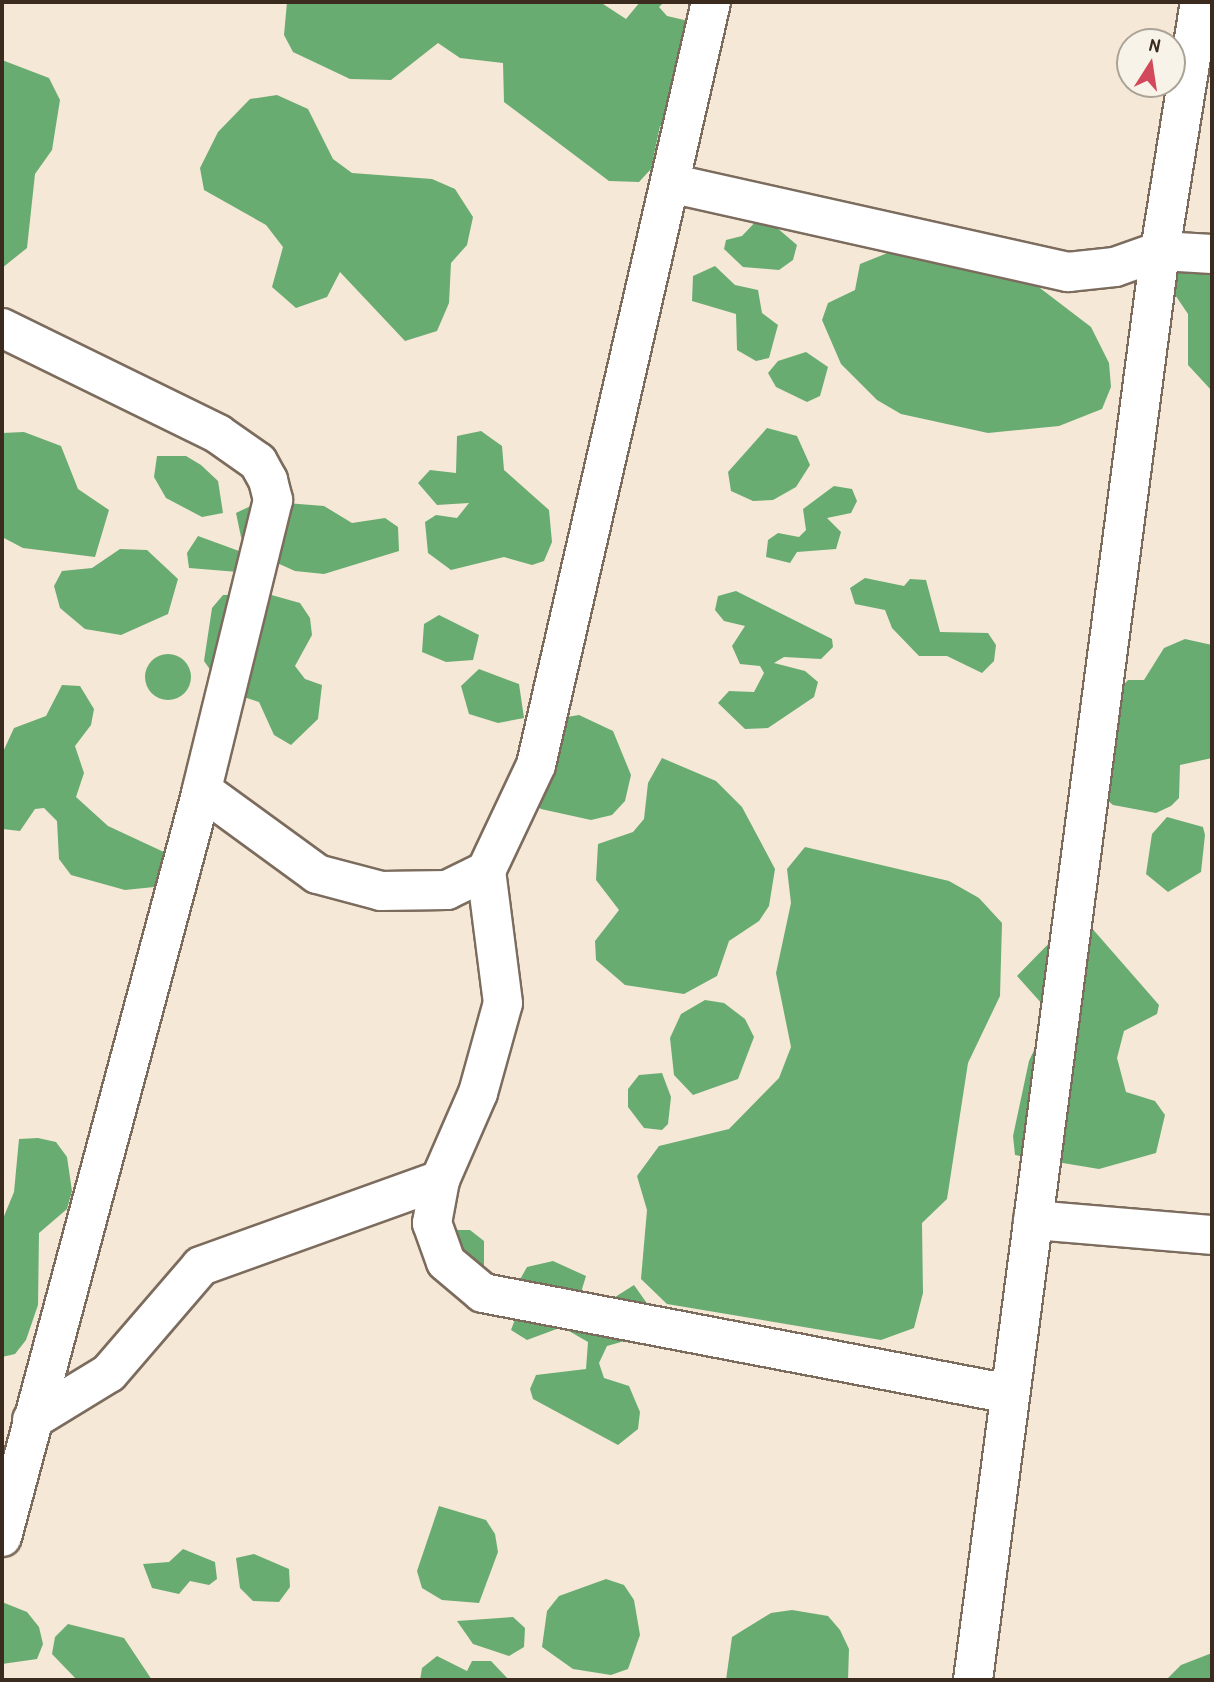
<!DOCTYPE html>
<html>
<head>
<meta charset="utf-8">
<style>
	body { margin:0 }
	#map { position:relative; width:1214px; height:1682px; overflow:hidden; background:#f5e8d6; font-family:"Patrick Hand",sans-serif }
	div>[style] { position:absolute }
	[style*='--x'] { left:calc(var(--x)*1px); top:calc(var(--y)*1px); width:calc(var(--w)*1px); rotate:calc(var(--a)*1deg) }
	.forest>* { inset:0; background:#69ac72 }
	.round { border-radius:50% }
	.roads { filter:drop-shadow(2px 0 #7c6c5e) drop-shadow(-2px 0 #7c6c5e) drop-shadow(0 2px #7c6c5e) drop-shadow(0 -2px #7c6c5e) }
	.minor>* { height:38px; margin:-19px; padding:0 19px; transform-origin:19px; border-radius:19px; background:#fff }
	span { translate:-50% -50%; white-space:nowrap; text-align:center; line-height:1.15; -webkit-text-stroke:5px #f7f3e8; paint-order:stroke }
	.frame { position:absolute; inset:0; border:4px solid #3b2a1e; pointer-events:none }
	.north { position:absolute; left:1116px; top:28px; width:70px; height:70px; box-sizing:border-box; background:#f7f3e8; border:2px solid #aca397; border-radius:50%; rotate:12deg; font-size:19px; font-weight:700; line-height:28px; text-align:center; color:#3b2a1e }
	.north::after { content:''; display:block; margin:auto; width:24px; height:32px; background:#d1495b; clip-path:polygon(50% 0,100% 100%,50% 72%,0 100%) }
</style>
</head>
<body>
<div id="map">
	<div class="forest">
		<i style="clip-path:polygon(287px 2px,600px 2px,626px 19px,640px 2px,664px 2px,659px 7px,667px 16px,693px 22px,681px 130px,660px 126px,651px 169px,639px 182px,609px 181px,504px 102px,503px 63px,460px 58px,438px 43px,391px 80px,350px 79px,293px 52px,284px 35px)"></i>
		<i style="clip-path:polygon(2px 60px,49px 78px,60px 100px,52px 150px,35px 174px,27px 248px,2px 268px)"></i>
		<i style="clip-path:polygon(277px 95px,308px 109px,333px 159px,352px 173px,432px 179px,455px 189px,473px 217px,467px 245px,451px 263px,449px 303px,437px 331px,405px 341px,340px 272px,327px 297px,296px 308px,272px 287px,283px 247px,266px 225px,204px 190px,200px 168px,218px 132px,250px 99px)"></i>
		<i style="clip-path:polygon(762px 215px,797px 245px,793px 260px,779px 270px,743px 267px,724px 249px,726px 240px,742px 236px)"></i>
		<i style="clip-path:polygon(1212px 238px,1212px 391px,1188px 365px,1188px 314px,1163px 277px)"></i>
		<i style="clip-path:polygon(895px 250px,1019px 272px,1091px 327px,1109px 363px,1111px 387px,1102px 409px,1059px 426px,988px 433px,901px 414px,877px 400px,841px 364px,822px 320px,828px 303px,855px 290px,860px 264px)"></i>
		<i style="clip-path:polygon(715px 266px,735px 285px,758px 290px,762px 313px,778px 325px,769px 358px,756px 361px,737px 350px,736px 314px,692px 301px,693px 276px)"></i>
		<i style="clip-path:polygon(806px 352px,828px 367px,820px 396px,807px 402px,776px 387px,768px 373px,778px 361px)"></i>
		<i style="clip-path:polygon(767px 428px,797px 436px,810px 465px,796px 487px,773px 500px,753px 501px,731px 491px,728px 472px)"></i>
		<i style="clip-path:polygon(481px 431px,502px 446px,504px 470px,549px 510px,552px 542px,544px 561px,532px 565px,504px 557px,451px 570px,428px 553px,425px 522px,436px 515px,457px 518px,469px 503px,437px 505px,418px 483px,430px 470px,456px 473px,457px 436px)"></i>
		<i style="clip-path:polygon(24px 432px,61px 446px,78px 489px,109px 510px,95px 557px,23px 548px,2px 537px,2px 433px)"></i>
		<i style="clip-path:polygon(157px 456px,186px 456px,201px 465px,218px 481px,223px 513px,202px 517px,166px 498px,154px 477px)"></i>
		<i style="clip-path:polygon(834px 486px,852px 489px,857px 501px,851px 513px,827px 518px,841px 532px,836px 549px,797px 552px,790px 563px,766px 557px,768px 540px,778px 533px,799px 537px,806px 530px,803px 509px)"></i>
		<i style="clip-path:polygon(261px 501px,324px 506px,352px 523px,385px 518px,398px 527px,399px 551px,324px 574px,295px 571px,248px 550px,241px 537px,236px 513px)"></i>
		<i style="clip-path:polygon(198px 536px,239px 551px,238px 572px,189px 568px,187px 553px)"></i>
		<i style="clip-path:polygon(120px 549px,147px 550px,178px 579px,168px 614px,121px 635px,85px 629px,60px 608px,54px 586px,62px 571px,92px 568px)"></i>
		<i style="clip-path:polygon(865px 578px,904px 586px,910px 579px,926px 580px,940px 632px,988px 633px,996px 645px,994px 661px,982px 673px,947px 656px,919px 656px,892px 628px,885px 610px,855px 604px,850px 588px)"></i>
		<i style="clip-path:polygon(736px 591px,832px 639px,833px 647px,821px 659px,784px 657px,774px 663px,805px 671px,818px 682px,814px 697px,768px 728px,745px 729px,718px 703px,729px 691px,754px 692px,764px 673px,760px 666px,740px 664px,732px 646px,745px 626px,724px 621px,715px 610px,718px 596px)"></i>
		<i style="clip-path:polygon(268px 594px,300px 603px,310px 618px,312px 635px,295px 666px,305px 679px,322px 685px,318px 719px,291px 745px,274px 735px,259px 702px,225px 691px,204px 661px,212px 608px,223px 595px)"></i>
		<i style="clip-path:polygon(439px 615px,479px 635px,473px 660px,446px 662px,422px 652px,424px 624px)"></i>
		<i style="clip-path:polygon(1185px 639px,1212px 645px,1212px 758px,1180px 765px,1179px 798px,1171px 806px,1156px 813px,1113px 805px,1095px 790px,1116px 693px,1128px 680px,1144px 680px,1164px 648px)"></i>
		<i class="round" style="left:145px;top:654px;width:46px;height:46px"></i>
		<i style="clip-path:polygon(479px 669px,519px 684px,524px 718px,498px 723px,469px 714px,461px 686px)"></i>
		<i style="clip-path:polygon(62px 685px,80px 686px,94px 709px,91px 725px,75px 746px,84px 773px,76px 797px,108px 826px,166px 853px,166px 873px,154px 887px,125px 890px,71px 875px,59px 859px,57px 821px,44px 808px,35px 809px,20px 831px,2px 829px,2px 754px,14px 728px,46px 716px)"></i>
		<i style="clip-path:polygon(579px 715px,613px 731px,631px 775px,625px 801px,612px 815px,591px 820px,541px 809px,519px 792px,513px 771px,524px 737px,549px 720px)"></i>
		<i style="clip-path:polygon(662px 758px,716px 781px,742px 807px,775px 869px,769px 906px,759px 921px,729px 941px,717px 976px,684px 994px,625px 985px,596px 960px,595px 941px,619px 910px,596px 880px,598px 844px,633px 832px,644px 819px,648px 783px)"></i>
		<i style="clip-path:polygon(1167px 817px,1203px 827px,1205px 835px,1201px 872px,1168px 892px,1146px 874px,1152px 834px)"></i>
		<i style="clip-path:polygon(805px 847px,949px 881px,979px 898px,1002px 923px,1000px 996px,968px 1063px,947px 1199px,922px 1223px,923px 1293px,914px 1328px,881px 1340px,667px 1304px,641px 1279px,647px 1210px,637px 1176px,659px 1146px,729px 1129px,779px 1078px,791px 1047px,776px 973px,791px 903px,787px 869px)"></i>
		<i style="clip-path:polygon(1090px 926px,1159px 1005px,1157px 1014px,1124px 1031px,1117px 1058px,1126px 1092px,1155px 1101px,1165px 1115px,1156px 1153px,1099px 1169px,1015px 1155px,1013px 1136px,1029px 1061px,1047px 1022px,1043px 1005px,1017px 976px,1057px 935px)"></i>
		<i style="clip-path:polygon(705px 1000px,724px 1003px,745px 1019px,754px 1037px,738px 1079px,693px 1095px,674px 1075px,670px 1038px,681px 1014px)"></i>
		<i style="clip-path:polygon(662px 1073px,671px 1097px,668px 1124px,662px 1130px,644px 1128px,628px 1107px,628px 1089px,639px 1075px)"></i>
		<i style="clip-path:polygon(38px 1138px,56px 1142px,67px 1157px,72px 1191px,67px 1209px,39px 1233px,38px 1305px,26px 1340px,15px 1354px,2px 1357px,2px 1221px,14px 1192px,19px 1139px)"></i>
		<i style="clip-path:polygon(451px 1230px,470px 1230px,484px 1241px,484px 1275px,435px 1244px)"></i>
		<i style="clip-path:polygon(553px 1261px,586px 1276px,579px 1299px,518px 1283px,527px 1267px)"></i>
		<i style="clip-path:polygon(634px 1285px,651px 1309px,635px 1338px,607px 1346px,599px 1363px,604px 1378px,629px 1386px,640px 1412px,638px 1429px,618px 1445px,533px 1399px,530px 1389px,536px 1375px,586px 1369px,588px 1342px,562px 1327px,527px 1340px,511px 1330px,517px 1314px,612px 1299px)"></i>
		<i style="clip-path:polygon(439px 1506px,486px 1520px,495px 1534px,498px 1552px,479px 1603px,442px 1600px,422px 1588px,417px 1571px)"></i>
		<i style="clip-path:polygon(183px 1549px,215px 1562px,217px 1579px,209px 1585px,190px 1581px,179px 1594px,152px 1588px,143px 1564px,169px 1562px)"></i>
		<i style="clip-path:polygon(254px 1554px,289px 1569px,290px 1587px,279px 1602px,253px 1601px,240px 1588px,236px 1558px)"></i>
		<i style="clip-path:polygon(606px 1579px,624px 1585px,634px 1600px,640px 1635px,628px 1669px,611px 1675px,573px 1669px,542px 1647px,547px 1611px,559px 1596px)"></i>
		<i style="clip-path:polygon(2px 1602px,27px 1612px,39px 1627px,43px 1644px,37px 1659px,2px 1664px)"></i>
		<i style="clip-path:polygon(792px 1610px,828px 1616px,840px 1630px,849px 1649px,848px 1680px,726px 1680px,732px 1637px,771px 1613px)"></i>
		<i style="clip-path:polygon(513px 1617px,525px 1628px,524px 1647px,509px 1656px,473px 1644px,457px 1621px)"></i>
		<i style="clip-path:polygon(68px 1624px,124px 1638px,152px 1680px,77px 1680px,52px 1654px,55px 1637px)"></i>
		<i style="clip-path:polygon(1212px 1653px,1212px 1680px,1166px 1680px,1181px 1665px)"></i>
		<i style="clip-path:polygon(437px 1656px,467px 1671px,472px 1661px,491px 1661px,509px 1680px,420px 1680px,422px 1668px)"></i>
	</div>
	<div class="roads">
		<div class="minor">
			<i style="--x:674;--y:184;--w:404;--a:12.6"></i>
			<i style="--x:1068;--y:272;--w:47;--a:-6.1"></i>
			<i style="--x:1115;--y:267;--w:48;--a:-19.6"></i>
			<i style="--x:1160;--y:251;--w:52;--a:3.3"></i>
			<i style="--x:2;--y:328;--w:241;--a:26.1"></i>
			<i style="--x:218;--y:434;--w:49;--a:35"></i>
			<i style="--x:258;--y:462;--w:21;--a:61"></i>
			<i style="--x:268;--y:480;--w:21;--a:76"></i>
			<i style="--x:273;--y:500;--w:299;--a:103.8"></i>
			<i style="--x:440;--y:1180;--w:44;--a:100.5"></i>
			<i style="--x:432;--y:1223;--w:41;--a:70.3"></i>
			<i style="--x:446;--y:1262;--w:48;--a:40"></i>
			<i style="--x:483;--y:1293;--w:537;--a:10.85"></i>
			<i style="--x:1033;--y:1220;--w:180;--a:4.8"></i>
			<i style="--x:32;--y:1420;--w:90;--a:-31.4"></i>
			<i style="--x:109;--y:1373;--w:141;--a:-49.3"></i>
			<i style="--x:201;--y:1266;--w:254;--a:-19.8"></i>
			<i style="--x:440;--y:1180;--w:95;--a:-66.4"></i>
			<i style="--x:478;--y:1093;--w:93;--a:-74.5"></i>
			<i style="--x:503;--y:1003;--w:133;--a:-97.3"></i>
			<i style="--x:2;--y:1537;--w:773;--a:-75.01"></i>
			<i style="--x:202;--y:790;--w:142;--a:36.1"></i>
			<i style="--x:317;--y:874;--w:66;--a:14.9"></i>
			<i style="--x:381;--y:891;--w:66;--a:-0.9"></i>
			<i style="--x:447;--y:890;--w:43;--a:-26"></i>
			<i style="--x:486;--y:871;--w:117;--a:-64.7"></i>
			<i style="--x:536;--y:765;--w:783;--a:-77.08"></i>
			<i style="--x:973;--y:1680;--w:1441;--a:-82.54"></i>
			<i style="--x:1160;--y:251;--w:252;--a:-80.9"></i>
		</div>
	</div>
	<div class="frame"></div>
	<div class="north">N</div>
</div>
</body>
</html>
